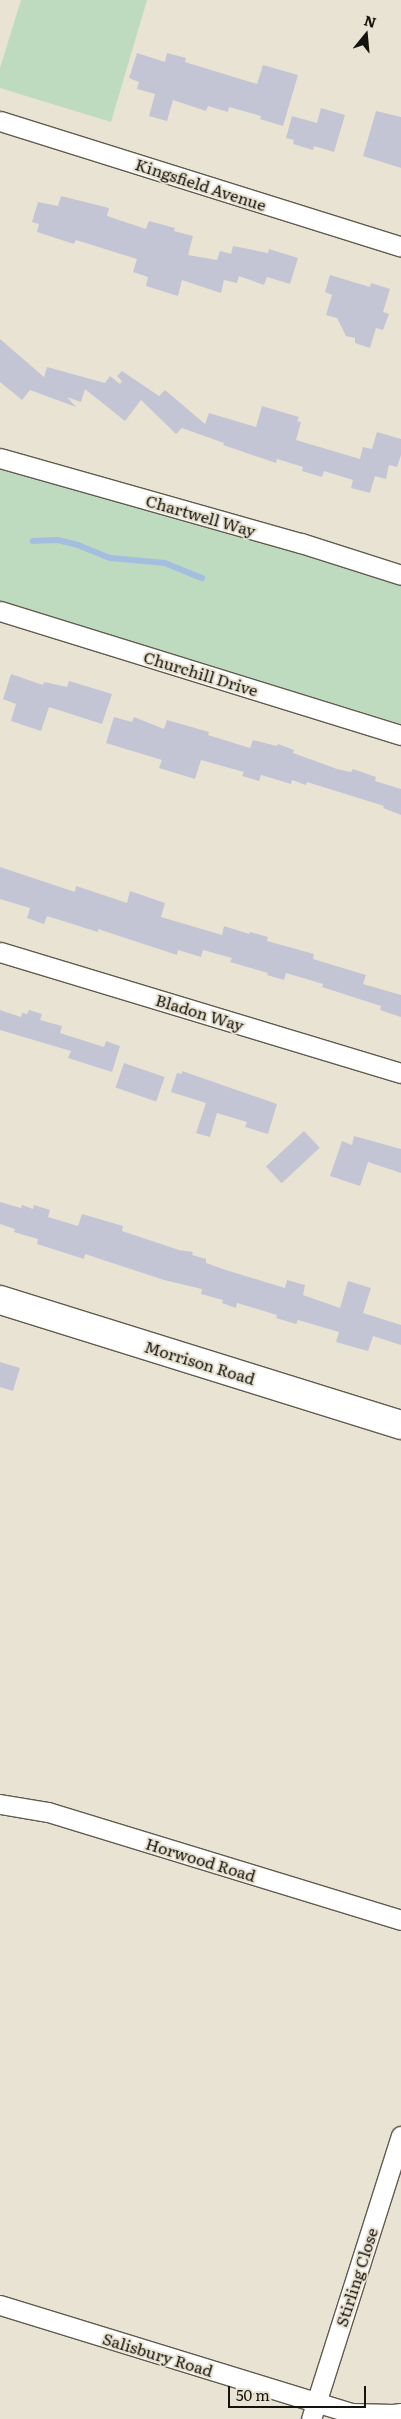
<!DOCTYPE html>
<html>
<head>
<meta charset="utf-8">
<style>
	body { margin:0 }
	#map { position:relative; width:401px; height:2419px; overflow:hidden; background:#e9e3d3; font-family:Literata,serif }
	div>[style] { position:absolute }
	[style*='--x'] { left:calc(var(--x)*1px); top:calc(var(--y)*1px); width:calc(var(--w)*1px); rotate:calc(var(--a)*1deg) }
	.green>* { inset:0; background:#bedbc0 }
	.stream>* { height:5.5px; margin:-2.75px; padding:0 2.75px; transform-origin:2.75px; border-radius:2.75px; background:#a4bee0 }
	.building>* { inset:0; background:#c4c5d4; transform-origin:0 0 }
	.roads { filter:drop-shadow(1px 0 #615c4f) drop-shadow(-1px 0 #615c4f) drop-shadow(0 1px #615c4f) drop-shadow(0 -1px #615c4f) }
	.street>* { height:19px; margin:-9.5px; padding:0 9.5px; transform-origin:9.5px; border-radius:9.5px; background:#fff }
	.primary>* { height:28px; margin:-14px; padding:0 14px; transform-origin:14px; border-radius:14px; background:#fff }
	span { translate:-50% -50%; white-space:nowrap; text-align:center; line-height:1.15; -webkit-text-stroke:4px #e9e3d3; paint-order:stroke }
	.street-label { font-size:16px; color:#15130d }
	.north { position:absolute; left:341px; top:10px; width:50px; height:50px; -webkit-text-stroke:4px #e9e3d3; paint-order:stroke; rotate:17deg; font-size:14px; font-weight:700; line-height:20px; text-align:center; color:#15130d }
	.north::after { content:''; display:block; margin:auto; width:18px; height:22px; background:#15130d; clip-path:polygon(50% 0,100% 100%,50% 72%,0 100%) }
	.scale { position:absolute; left:228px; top:2386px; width:138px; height:22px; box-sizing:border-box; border:2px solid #15130d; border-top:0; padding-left:6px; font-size:15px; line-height:18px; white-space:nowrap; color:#15130d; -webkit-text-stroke:4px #e9e3d3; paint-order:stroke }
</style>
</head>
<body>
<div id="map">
	<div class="green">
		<i style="clip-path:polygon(21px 0,147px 0,111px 122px,0 88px,0 68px)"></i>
		<i style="clip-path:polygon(0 466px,401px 574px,401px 724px,0 601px)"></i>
	</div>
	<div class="stream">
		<i style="--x:33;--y:541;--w:25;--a:-2"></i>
		<i style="--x:58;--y:540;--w:21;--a:14"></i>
		<i style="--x:78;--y:545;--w:35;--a:22"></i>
		<i style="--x:111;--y:558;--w:54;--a:5.3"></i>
		<i style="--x:165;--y:563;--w:40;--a:22"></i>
	</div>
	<div class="building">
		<i style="clip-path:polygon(137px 53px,165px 62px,167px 53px,186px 58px,185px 62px,257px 84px,263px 65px,298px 75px,283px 126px,260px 119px,261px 116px,229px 107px,228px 112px,208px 106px,206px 111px,173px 100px,167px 121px,149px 116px,155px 94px,137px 89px,139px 82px,129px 78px)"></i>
		<i style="clip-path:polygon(321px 108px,345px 115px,334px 152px,314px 146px,313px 150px,293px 144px,294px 140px,286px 138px,292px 116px,317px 123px)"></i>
		<i style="clip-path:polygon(376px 111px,401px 117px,401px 168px,363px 156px)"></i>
		<i style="clip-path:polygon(61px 196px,109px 208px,107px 216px,146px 229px,149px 221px,175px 228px,174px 231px,193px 236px,188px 255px,217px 260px,220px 251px,231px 254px,233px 246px,268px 253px,269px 249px,298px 258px,290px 284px,267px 277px,264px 285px,239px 276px,237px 283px,224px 280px,221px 293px,182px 280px,178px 296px,146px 286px,148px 277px,133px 272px,137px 259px,76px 240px,74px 244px,37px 232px,39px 224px,32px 222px,38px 202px,58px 206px)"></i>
		<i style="clip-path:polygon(330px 275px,370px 287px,371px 283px,390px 289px,383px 312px,389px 314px,383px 330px,376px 328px,370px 348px,355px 343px,355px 338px,346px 336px,337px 318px,326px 315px,332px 295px,325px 292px)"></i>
		<i style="clip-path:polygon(0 339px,44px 377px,47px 367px,105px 383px,110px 376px,120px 384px,122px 381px,117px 376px,122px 371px,159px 396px,165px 390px,205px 424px,209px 413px,256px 427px,262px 406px,299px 417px,297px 421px,301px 422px,296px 440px,360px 459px,363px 447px,372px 449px,377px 432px,401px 439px,401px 455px,397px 467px,389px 465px,386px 479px,375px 476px,370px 493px,351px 488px,353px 480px,324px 471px,322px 477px,302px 471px,303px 467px,277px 459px,276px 463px,223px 445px,224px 443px,182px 428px,176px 434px,141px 400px,125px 421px,85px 389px,81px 402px,67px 397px,76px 407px,30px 390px,22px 400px,0 382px)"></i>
		<i style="clip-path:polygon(11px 674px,43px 685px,44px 682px,67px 687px,69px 681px,112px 694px,102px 724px,49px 707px,41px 731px,11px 721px,16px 704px,3px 699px)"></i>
		<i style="clip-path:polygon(114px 717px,132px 722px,134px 717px,164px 729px,167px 720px,209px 732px,208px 735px,250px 748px,253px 740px,277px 746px,278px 744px,294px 750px,293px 753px,337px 769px,351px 772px,353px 769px,376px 777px,375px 781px,401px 789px,401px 815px,383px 808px,384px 806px,307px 782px,306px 785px,292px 780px,291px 784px,261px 775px,259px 781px,242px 776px,244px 772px,201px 760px,195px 779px,159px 768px,162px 760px,106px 743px)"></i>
		<i style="clip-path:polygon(0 867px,75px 892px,76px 886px,127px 903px,130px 891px,165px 903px,161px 917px,222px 935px,224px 926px,249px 934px,250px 932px,268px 937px,267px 941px,314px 954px,313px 959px,366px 975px,363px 984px,401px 995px,401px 1017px,380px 1010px,381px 1006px,322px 987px,323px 984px,286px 973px,284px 980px,267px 975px,268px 973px,230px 962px,232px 958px,203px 950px,201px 957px,178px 950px,177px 955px,98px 929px,98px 932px,47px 916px,44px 924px,27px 918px,30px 908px,0 899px)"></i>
		<i style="clip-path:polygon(0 1010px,21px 1017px,22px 1013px,27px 1014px,29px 1010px,42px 1014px,40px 1020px,62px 1026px,60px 1033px,104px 1047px,106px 1041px,120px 1046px,112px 1072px,68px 1058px,71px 1051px,0 1030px)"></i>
		<i style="left:124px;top:1063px;width:43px;height:26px;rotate:19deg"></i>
		<i style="clip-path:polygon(182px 1071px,277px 1104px,268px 1134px,245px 1127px,247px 1122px,217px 1113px,210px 1137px,196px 1133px,206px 1103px,171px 1092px,177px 1073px,182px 1074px)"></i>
		<i style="left:304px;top:1131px;width:23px;height:52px;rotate:47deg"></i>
		<i style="clip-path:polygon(354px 1136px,401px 1149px,401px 1173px,368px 1162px,360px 1186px,330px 1176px,342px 1141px,352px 1145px)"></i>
		<i style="clip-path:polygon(0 1202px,21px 1208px,22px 1205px,33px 1209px,34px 1205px,50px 1210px,48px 1217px,78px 1226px,82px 1214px,123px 1226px,122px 1231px,179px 1250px,193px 1252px,192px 1255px,206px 1259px,206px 1263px,226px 1270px,285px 1288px,287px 1280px,305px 1285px,303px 1295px,340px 1308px,348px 1281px,371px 1288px,363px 1313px,401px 1325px,401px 1345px,373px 1336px,368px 1351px,336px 1342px,339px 1332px,298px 1320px,296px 1324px,276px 1318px,277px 1315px,237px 1303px,236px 1308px,222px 1303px,223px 1300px,201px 1294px,202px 1289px,164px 1280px,85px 1254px,84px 1259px,37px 1244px,38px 1239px,14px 1232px,15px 1229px,0 1224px)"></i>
		<i style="clip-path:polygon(0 1362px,20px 1368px,13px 1391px,0 1387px)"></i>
	</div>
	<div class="roads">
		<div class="street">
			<i style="--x:0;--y:121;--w:420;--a:17.4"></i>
			<i style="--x:0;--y:458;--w:313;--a:15.8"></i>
			<i style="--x:301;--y:543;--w:105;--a:17.7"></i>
			<i style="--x:0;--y:611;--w:420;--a:17.2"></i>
			<i style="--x:0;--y:952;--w:419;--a:16.8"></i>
			<i style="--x:0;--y:1804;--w:49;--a:9.5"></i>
			<i style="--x:48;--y:1812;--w:369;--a:17"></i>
			<i style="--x:0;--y:2305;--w:367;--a:17.1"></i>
			<i style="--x:351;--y:2413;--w:42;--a:1.4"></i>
			<i style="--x:393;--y:2414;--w:8;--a:-7"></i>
			<i style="--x:311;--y:2419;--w:297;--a:-72.4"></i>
		</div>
		<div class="primary">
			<i style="--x:0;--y:1300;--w:420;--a:17.3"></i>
		</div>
	</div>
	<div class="street-label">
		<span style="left:201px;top:184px;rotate:18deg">Kingsfield Avenue</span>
		<span style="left:201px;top:515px;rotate:16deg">Chartwell Way</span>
		<span style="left:201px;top:673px;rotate:17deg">Churchill Drive</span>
		<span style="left:200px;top:1012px;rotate:17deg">Bladon Way</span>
		<span style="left:200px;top:1362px;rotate:17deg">Morrison Road</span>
		<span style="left:201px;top:1859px;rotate:17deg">Horwood Road</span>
		<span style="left:356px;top:2277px;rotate:-72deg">Stirling Close</span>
		<span style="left:158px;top:2354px;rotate:17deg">Salisbury Road</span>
	</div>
	<div class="north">N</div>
	<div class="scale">50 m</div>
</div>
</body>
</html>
